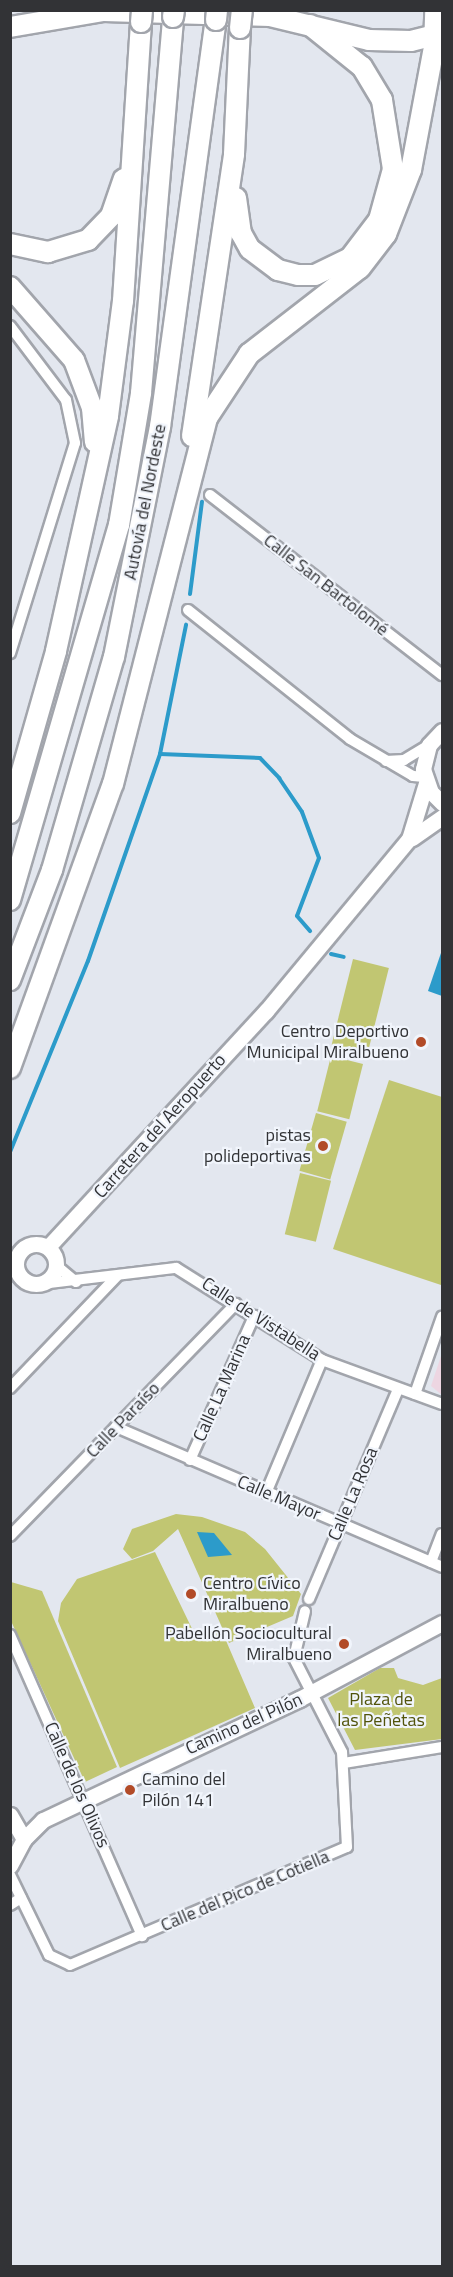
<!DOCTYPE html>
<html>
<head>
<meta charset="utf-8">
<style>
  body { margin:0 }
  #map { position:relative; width:453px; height:2277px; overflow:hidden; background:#e3e7ef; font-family:"Titillium Web",sans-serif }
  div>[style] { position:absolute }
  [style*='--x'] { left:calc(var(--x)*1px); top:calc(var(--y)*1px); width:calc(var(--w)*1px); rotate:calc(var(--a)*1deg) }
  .education>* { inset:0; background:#edd6e2 }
  .green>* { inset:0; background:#c1c672; transform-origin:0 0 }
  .water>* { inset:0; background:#2c9bca }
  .stream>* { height:4px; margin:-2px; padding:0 2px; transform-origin:2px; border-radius:2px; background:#2c9bca }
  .roads { filter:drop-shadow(2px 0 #a2a5ac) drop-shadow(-2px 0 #a2a5ac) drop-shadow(0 2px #a2a5ac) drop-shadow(0 -2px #a2a5ac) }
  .street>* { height:10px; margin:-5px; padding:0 5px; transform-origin:5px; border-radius:5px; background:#fff }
  .secondary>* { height:15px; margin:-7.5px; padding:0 7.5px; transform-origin:7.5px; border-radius:7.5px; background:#fff }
  .secondary>.ring { margin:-7.5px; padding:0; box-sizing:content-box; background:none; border:15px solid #fff; border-radius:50% }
  .highway>* { height:20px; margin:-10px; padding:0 10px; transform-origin:10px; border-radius:10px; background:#fff }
  .bridges { filter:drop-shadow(2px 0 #a2a5ac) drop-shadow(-2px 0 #a2a5ac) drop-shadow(0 2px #a2a5ac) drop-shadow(0 -2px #a2a5ac) }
  .highway-bridge>* { height:20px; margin:-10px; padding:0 10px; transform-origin:10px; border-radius:10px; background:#fff }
  .dots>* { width:16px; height:16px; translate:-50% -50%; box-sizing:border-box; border:3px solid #f1f5fc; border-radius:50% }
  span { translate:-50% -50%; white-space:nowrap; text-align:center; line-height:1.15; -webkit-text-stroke:4.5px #f1f5fc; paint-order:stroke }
  .street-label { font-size:18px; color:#323336 }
  .poi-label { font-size:18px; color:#323336 }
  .right { translate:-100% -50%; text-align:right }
  .left { translate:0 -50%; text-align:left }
  .park-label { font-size:18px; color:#51530a }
  .frame { position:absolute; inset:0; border:12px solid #323336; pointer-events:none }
</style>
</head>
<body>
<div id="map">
  <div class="education">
    <i style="clip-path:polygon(442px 1353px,442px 1395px,431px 1386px)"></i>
  </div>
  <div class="green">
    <i style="left:353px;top:959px;width:37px;height:88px;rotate:14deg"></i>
    <i style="left:331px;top:1056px;width:33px;height:57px;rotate:14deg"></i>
    <i style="clip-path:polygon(389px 1080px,442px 1097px,441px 1285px,333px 1249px)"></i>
    <i style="left:316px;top:1113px;width:32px;height:60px;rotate:16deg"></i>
    <i style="left:300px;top:1173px;width:32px;height:63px;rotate:14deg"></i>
    <i style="clip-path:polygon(176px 1514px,202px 1517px,245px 1532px,265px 1549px,301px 1594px,293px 1616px,229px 1643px,178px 1529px,153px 1551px,132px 1559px,123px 1549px,132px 1529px)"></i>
    <i style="clip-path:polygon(155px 1552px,197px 1639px,221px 1629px,255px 1708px,120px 1768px,58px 1621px,61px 1603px,77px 1579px)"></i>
    <i style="clip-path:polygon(11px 1582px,42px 1591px,117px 1767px,85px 1782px,11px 1621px)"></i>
    <i style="clip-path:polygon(380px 1668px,394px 1668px,398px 1678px,423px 1685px,442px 1678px,442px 1739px,355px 1750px,328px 1698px)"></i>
  </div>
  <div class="water">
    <i style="clip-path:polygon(442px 950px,442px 996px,428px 991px)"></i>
    <i style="clip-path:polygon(197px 1532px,214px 1533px,232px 1555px,208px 1557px)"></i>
  </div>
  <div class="stream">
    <i style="--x:190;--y:594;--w:93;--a:-82.6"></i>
    <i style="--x:160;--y:754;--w:100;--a:2.3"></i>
    <i style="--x:260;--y:758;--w:28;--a:46"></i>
    <i style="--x:279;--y:778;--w:41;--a:55.9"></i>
    <i style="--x:302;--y:812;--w:49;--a:69.7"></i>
    <i style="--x:319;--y:858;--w:62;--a:110.8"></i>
    <i style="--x:297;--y:916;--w:20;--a:49"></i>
    <i style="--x:331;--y:954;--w:13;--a:13"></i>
    <i style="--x:10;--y:1152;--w:206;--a:-67.8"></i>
    <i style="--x:88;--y:961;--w:219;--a:-70.8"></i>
    <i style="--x:160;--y:754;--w:132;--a:-78.6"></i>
  </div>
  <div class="roads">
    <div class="street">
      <i style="--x:10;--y:326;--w:93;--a:52.9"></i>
      <i style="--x:66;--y:400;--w:44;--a:78.2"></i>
      <i style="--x:75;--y:443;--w:220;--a:107.2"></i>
      <i style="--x:210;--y:495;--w:294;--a:37.8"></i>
      <i style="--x:188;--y:610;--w:207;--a:38.5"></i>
      <i style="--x:350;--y:739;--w:73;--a:30.4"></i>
      <i style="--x:413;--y:776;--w:11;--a:5"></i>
      <i style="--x:386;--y:761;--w:18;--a:-3"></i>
      <i style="--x:404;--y:760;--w:29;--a:-31"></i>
      <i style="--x:57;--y:1266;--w:25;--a:40"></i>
      <i style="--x:41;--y:1284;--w:136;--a:-6.8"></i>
      <i style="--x:176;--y:1268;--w:173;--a:32.2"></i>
      <i style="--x:322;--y:1360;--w:128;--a:20.1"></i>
      <i style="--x:10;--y:1388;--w:155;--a:-46.3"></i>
      <i style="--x:415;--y:1394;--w:82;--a:-70.7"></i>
      <i style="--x:116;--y:1427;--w:355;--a:23.2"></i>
      <i style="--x:190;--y:1460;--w:158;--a:-66"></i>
      <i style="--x:266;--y:1493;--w:144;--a:-67.2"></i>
      <i style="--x:10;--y:1536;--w:324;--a:-45.8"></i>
      <i style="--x:431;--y:1562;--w:30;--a:-69"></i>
      <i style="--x:309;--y:1599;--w:228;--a:-67"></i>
      <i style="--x:10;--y:1635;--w:329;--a:66.3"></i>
      <i style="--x:344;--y:1763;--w:99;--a:-9.3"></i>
      <i style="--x:10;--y:1875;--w:89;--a:64"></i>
      <i style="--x:49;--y:1955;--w:23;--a:25"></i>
      <i style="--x:70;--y:1965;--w:301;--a:-23.1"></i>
      <i style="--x:347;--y:1847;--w:95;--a:-93"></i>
      <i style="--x:342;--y:1752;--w:106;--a:-117.1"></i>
      <i style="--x:294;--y:1658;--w:48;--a:-76.8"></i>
      <i style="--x:10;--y:1905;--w:13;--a:-32"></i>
    </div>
    <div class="secondary">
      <i style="--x:442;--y:731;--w:19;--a:133"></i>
      <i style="--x:429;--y:745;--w:25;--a:104"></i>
      <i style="--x:423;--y:769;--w:24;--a:71"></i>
      <i style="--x:431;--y:792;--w:16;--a:45"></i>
      <i style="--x:412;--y:838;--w:37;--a:-35"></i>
      <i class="ring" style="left:16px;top:1244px;width:25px;height:25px"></i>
      <i style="--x:48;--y:1247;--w:321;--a:-47.3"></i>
      <i style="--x:266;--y:1011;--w:224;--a:-50.3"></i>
      <i style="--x:409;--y:839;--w:59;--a:-73.1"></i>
      <i style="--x:10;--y:1815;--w:28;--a:60"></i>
      <i style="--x:24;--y:1839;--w:30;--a:118"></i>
      <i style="--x:24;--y:1839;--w:27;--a:-45"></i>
      <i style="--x:43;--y:1820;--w:283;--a:-25.3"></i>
      <i style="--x:299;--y:1699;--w:162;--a:-28"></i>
    </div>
    <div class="highway">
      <i style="--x:10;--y:27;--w:95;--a:-9.7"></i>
      <i style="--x:104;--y:11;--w:166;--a:1.7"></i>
      <i style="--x:270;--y:16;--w:102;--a:13.6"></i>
      <i style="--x:369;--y:40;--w:42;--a:1.4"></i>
      <i style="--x:411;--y:41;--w:32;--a:-14"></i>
      <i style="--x:236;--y:198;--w:35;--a:82"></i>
      <i style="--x:241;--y:233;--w:18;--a:61"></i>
      <i style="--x:250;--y:249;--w:35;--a:37"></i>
      <i style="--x:278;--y:270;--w:21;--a:14"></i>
      <i style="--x:298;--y:275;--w:17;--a:0"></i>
      <i style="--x:315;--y:275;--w:39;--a:-26"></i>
      <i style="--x:350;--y:258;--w:48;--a:-52.7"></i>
      <i style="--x:379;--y:220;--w:53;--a:-74.6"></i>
      <i style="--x:393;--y:169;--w:70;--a:-99.1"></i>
      <i style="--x:382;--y:100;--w:39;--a:-121"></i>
      <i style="--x:362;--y:67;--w:67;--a:-141.1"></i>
      <i style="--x:10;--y:244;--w:39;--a:12"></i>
      <i style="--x:48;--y:252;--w:42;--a:-16.7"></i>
      <i style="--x:88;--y:240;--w:33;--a:-46"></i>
      <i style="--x:111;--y:216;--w:39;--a:-71"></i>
      <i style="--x:10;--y:287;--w:97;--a:48.8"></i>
      <i style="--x:74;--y:360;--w:51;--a:69.4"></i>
      <i style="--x:92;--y:408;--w:34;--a:85"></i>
      <i style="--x:192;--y:436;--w:285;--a:-81.5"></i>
      <i style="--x:234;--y:154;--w:126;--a:-87.3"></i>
      <i style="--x:10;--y:813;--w:168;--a:-74.1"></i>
      <i style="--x:56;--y:651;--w:241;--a:-77.5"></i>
      <i style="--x:108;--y:416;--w:116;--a:-82.6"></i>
      <i style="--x:123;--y:301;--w:280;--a:-86.3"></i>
      <i style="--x:10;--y:900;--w:391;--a:-73.8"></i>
      <i style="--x:119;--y:525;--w:134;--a:-80.5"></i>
      <i style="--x:141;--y:393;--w:377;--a:-85.1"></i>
      <i style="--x:10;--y:980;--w:118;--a:-69.1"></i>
      <i style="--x:52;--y:870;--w:222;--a:-73.8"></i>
      <i style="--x:114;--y:657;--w:235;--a:-78.7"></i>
      <i style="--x:160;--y:427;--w:411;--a:-82.2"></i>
      <i style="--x:10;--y:1068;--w:302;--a:-70.1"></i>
      <i style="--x:113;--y:784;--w:378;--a:-75.6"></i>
      <i style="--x:207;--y:418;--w:77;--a:-56.7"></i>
      <i style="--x:249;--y:354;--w:140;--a:-37.8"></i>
      <i style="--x:360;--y:268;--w:43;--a:-52.6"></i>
      <i style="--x:386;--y:234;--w:69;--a:-68.7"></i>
      <i style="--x:411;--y:170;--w:125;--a:-79.4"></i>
      <i style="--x:434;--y:47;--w:37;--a:-88"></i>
    </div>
  </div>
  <div class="bridges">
    <div class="highway-bridge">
      <i style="--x:173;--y:17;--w:7;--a:-82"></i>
      <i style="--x:216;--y:20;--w:10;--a:-84"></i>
      <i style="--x:141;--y:22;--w:12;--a:-85"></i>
      <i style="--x:240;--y:28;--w:18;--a:-84"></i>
    </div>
  </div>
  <div class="dots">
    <i style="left:421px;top:1042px;background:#b24b28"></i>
    <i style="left:323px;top:1146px;background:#b24b28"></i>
    <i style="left:191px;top:1594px;background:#b24b28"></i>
    <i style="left:344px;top:1644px;background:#b24b28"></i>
    <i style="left:130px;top:1790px;background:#b24b28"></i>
  </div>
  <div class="street-label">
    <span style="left:145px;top:502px;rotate:-79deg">Autovía del Nordeste</span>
    <span style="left:326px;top:585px;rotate:38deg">Calle San Bartolomé</span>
    <span style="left:160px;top:1126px;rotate:-48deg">Carretera del Aeropuerto</span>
    <span style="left:261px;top:1319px;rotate:33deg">Calle de Vistabella</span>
    <span style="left:222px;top:1388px;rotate:-66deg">Calle La Marina</span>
    <span style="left:123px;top:1420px;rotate:-46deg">Calle Paraíso</span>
    <span style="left:353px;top:1494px;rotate:-67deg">Calle La Rosa</span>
    <span style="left:279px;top:1498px;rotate:23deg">Calle Mayor</span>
    <span style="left:244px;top:1724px;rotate:-24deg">Camino del Pilón</span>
    <span style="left:77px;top:1785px;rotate:66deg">Calle de los Olivos</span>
    <span style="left:245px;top:1891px;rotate:-23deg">Calle del Pico de Cotiella</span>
  </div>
  <div class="poi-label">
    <span class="right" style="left:409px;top:1042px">Centro Deportivo<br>Municipal Miralbueno</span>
    <span class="right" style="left:311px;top:1146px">pistas<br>polideportivas</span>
    <span class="left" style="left:203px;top:1594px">Centro Cívico<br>Miralbueno</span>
    <span class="right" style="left:332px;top:1644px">Pabellón Sociocultural<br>Miralbueno</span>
    <span class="left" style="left:142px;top:1790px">Camino del<br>Pilón 141</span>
  </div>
  <div class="park-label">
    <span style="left:381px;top:1710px">Plaza de<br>las Peñetas</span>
  </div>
  <div class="frame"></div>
</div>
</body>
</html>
